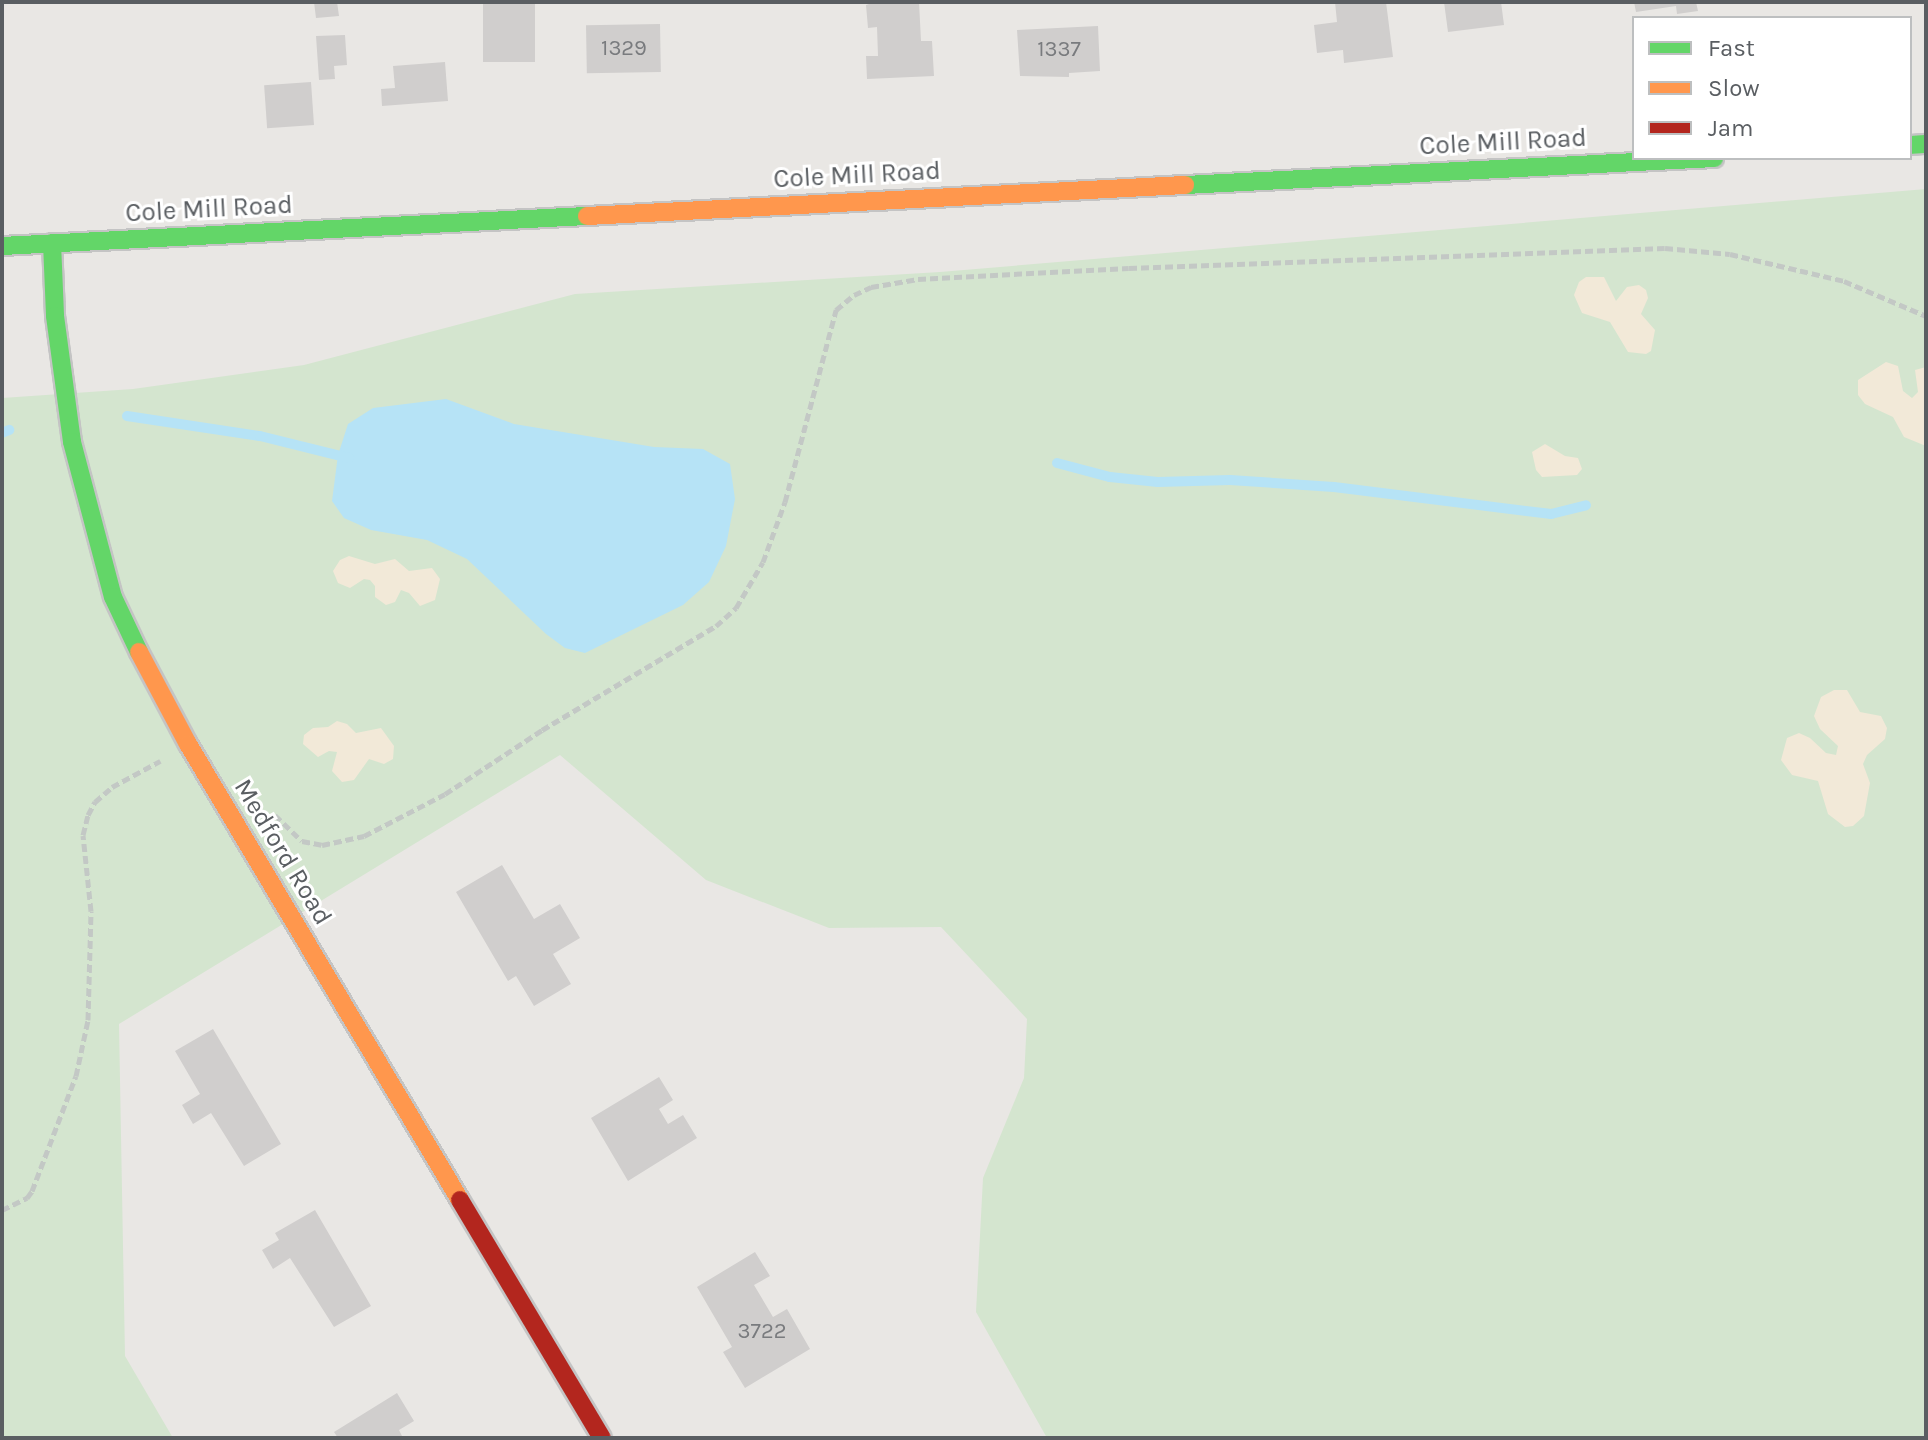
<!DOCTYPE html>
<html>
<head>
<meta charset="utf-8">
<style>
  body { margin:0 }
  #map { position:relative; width:1928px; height:1440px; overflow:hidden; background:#e9e7e4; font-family:Karla,sans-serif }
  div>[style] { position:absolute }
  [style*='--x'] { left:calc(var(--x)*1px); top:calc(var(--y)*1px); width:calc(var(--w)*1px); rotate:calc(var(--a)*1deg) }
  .green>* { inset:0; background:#d4e5cf }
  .sand>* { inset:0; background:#f2e9d8 }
  .water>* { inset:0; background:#b6e3f6 }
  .stream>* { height:10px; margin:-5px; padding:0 5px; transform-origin:5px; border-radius:5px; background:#b6e3f6 }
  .building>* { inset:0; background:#d0cecd; transform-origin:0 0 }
  .path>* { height:5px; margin-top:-2.5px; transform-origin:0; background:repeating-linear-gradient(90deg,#c3c8c5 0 8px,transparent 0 12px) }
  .roads { filter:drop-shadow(2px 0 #c4c4c4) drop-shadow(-2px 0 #c4c4c4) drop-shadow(0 2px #c4c4c4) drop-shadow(0 -2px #c4c4c4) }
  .fast>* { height:18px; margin:-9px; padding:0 9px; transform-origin:9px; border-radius:9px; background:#63d668 }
  .slow>* { height:18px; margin:-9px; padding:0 9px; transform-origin:9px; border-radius:9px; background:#ff974d }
  .jam>* { height:18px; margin:-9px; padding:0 9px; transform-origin:9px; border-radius:9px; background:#b3261e }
  span { translate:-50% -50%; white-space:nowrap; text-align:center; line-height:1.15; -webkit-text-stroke:6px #fff; paint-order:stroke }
  .number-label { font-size:22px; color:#797b7e }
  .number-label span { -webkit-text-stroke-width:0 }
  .street-label { font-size:26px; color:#5a5e62 }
  .frame { position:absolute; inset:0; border:4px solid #5a5e62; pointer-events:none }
  .legend { position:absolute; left:1632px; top:16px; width:280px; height:144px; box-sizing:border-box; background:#fff; border:2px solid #bdbfc0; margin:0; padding:10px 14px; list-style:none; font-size:24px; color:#5a5e62 }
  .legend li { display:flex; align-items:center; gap:16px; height:40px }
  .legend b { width:40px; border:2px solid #bdbfc0 }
</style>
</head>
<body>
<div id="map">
  <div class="green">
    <i style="clip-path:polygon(1926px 189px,1926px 1438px,1047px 1438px,976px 1312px,983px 1178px,1024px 1078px,1027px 1019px,941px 927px,829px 928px,706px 880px,560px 755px,119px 1024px,125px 1356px,173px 1438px,2px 1438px,2px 398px,133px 389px,304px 365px,575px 294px,940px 272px)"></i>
  </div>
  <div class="sand">
    <i style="clip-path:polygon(1586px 277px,1604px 277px,1616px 301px,1627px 287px,1639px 285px,1646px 290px,1648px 298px,1641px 314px,1655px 330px,1651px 351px,1646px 354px,1628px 352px,1610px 322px,1582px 313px,1574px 295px,1579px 282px)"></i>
    <i style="clip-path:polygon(1886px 362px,1898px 366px,1903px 391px,1912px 398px,1918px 392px,1915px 370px,1926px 367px,1926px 446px,1904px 437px,1893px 417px,1865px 404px,1858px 395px,1858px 380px)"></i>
    <i style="clip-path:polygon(1545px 444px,1565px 456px,1578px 458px,1582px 469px,1577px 475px,1542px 477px,1536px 470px,1532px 452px)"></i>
    <i style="clip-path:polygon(349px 556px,375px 564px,395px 559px,409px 571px,432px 568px,440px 579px,435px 600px,420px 606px,409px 593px,401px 590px,395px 602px,386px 605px,375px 597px,375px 586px,370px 580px,364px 579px,350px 588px,338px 583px,333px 571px,340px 560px)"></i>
    <i style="clip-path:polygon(1834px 690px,1847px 690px,1860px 712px,1881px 716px,1887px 728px,1885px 739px,1867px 755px,1863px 764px,1870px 783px,1864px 816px,1853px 826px,1845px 827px,1828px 814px,1818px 781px,1792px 775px,1781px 760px,1787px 738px,1799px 733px,1810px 738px,1826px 753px,1836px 755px,1838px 746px,1820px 729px,1814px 716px,1821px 697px)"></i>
    <i style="clip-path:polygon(337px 721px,347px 724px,356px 733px,381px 728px,394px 746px,393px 759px,384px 764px,369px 759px,354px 780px,342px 782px,332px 771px,337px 752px,329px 751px,318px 757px,303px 744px,304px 735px,313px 728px,328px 727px)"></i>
  </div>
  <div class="water">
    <i style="clip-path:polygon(446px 399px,514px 424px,654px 447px,703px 449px,730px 464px,735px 499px,726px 546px,709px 582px,683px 605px,585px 653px,565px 648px,546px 634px,467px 559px,427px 540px,371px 530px,344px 518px,332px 501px,338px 455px,348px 424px,373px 408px)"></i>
  </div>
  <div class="stream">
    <i style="--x:127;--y:416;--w:134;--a:8.6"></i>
    <i style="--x:260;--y:436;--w:92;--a:13.9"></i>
    <i style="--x:2;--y:433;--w:8;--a:-23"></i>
    <i style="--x:1057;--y:463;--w:55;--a:14.8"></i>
    <i style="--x:1110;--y:477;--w:48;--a:5.9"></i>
    <i style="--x:1158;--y:482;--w:72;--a:-1.6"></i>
    <i style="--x:1230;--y:480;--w:104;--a:3.9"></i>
    <i style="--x:1334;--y:487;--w:219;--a:7.1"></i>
    <i style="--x:1551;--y:514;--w:36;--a:-14"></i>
  </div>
  <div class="building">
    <i style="clip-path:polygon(314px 2px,337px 2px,339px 16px,316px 18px)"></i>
    <i style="left:483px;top:2px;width:52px;height:60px"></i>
    <i style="clip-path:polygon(875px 2px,919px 2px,921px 41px,932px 41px,934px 76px,867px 79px,866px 56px,878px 56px,877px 27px,868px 28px,866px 5px)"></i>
    <i style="clip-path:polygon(1335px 2px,1386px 2px,1393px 57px,1344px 63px,1343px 50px,1317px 53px,1314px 25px,1337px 22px)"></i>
    <i style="clip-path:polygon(1444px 2px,1501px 2px,1504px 25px,1448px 32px)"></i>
    <i style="clip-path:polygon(1634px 2px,1696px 2px,1698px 11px,1677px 14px,1676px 6px,1636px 12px)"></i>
    <i style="left:660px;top:24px;width:48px;height:74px;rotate:89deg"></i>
    <i style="clip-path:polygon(1098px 26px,1100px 71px,1069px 73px,1069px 77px,1020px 76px,1017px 30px)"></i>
    <i style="clip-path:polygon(345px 35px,347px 65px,334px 66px,335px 79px,319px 80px,316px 36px)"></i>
    <i style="clip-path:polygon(445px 62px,448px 101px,382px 106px,381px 89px,395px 88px,393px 66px)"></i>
    <i style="left:311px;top:82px;width:43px;height:47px;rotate:86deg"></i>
    <i style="clip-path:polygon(502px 865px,534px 919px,560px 904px,580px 938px,553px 954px,571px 984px,534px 1006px,516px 976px,508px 981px,456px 892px)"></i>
    <i style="clip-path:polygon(213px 1029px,281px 1144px,244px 1166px,211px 1113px,193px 1124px,182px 1105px,200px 1094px,175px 1051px)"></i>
    <i style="clip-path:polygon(659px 1077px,673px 1100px,659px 1109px,668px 1124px,683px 1115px,697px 1138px,628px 1181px,591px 1118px)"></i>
    <i style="clip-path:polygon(315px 1210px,371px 1306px,334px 1327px,290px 1258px,273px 1269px,262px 1250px,279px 1240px,275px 1233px)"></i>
    <i style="clip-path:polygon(755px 1252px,770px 1276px,754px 1285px,773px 1317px,787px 1309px,810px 1349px,745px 1388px,723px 1352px,732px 1347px,697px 1287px)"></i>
    <i style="clip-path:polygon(397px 1393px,414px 1421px,399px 1430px,403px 1438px,338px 1438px,334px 1432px)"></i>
  </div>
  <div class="path">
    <i style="--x:275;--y:815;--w:37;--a:44"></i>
    <i style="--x:302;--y:841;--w:20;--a:11"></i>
    <i style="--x:322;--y:845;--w:43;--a:-12.1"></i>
    <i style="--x:364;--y:836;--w:91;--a:-27.4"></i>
    <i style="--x:445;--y:794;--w:116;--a:-33.4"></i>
    <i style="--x:542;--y:730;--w:203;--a:-30.9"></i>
    <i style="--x:716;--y:626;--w:27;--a:-42"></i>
    <i style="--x:736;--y:608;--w:53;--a:-59.6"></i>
    <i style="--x:763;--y:562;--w:64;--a:-69.9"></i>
    <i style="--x:785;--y:502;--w:199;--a:-75.1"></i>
    <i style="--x:836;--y:310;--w:23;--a:-40"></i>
    <i style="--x:854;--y:295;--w:19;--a:-25"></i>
    <i style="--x:871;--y:287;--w:48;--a:-9.7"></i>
    <i style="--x:918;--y:279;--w:211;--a:-3"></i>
    <i style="--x:1129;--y:268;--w:536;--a:-2.14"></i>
    <i style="--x:1665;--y:248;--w:65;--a:5.3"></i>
    <i style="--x:1730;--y:254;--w:117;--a:13.3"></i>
    <i style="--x:1844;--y:281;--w:89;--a:23.1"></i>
    <i style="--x:2;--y:1210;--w:28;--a:-26"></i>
    <i style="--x:27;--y:1198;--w:9;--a:-54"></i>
    <i style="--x:32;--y:1191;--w:123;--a:-69.1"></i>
    <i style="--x:76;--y:1076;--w:57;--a:-77.9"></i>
    <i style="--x:88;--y:1020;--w:109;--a:-88.4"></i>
    <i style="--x:91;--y:911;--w:76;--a:-96"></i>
    <i style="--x:83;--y:835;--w:21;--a:-76"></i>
    <i style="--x:88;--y:815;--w:15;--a:-62"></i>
    <i style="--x:95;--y:802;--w:23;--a:-41"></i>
    <i style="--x:112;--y:787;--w:55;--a:-28.4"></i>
  </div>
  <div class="roads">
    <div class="fast">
      <i style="--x:1910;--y:145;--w:16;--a:-4"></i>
      <i style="--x:1185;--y:185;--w:530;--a:-2.92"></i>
      <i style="--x:52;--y:243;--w:73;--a:87.6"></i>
      <i style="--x:55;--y:316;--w:127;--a:82.3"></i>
      <i style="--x:72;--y:442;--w:160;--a:75.2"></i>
      <i style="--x:113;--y:597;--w:61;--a:64.7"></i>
      <i style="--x:2;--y:246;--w:586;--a:-2.94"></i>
    </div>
    <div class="slow">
      <i style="--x:587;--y:216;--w:599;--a:-2.97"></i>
      <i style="--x:139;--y:652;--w:104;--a:62"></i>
      <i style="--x:188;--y:744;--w:531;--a:59.18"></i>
    </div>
    <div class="jam">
      <i style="--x:460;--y:1200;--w:277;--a:59.2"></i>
    </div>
  </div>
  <div class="number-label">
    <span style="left:624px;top:49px">1329</span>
    <span style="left:1059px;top:50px">1337</span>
    <span style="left:762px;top:1332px">3722</span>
  </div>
  <div class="street-label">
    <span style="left:1503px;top:142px;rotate:-3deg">Cole Mill Road</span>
    <span style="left:857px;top:175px;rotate:-3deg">Cole Mill Road</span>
    <span style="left:209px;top:209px;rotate:-3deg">Cole Mill Road</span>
    <span style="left:283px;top:852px;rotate:59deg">Medford Road</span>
  </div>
  <div class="frame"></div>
  <ul class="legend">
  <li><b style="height:10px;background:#63d668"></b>Fast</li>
  <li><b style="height:10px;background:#ff974d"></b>Slow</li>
  <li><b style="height:10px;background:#b3261e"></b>Jam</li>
  </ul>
</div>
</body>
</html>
